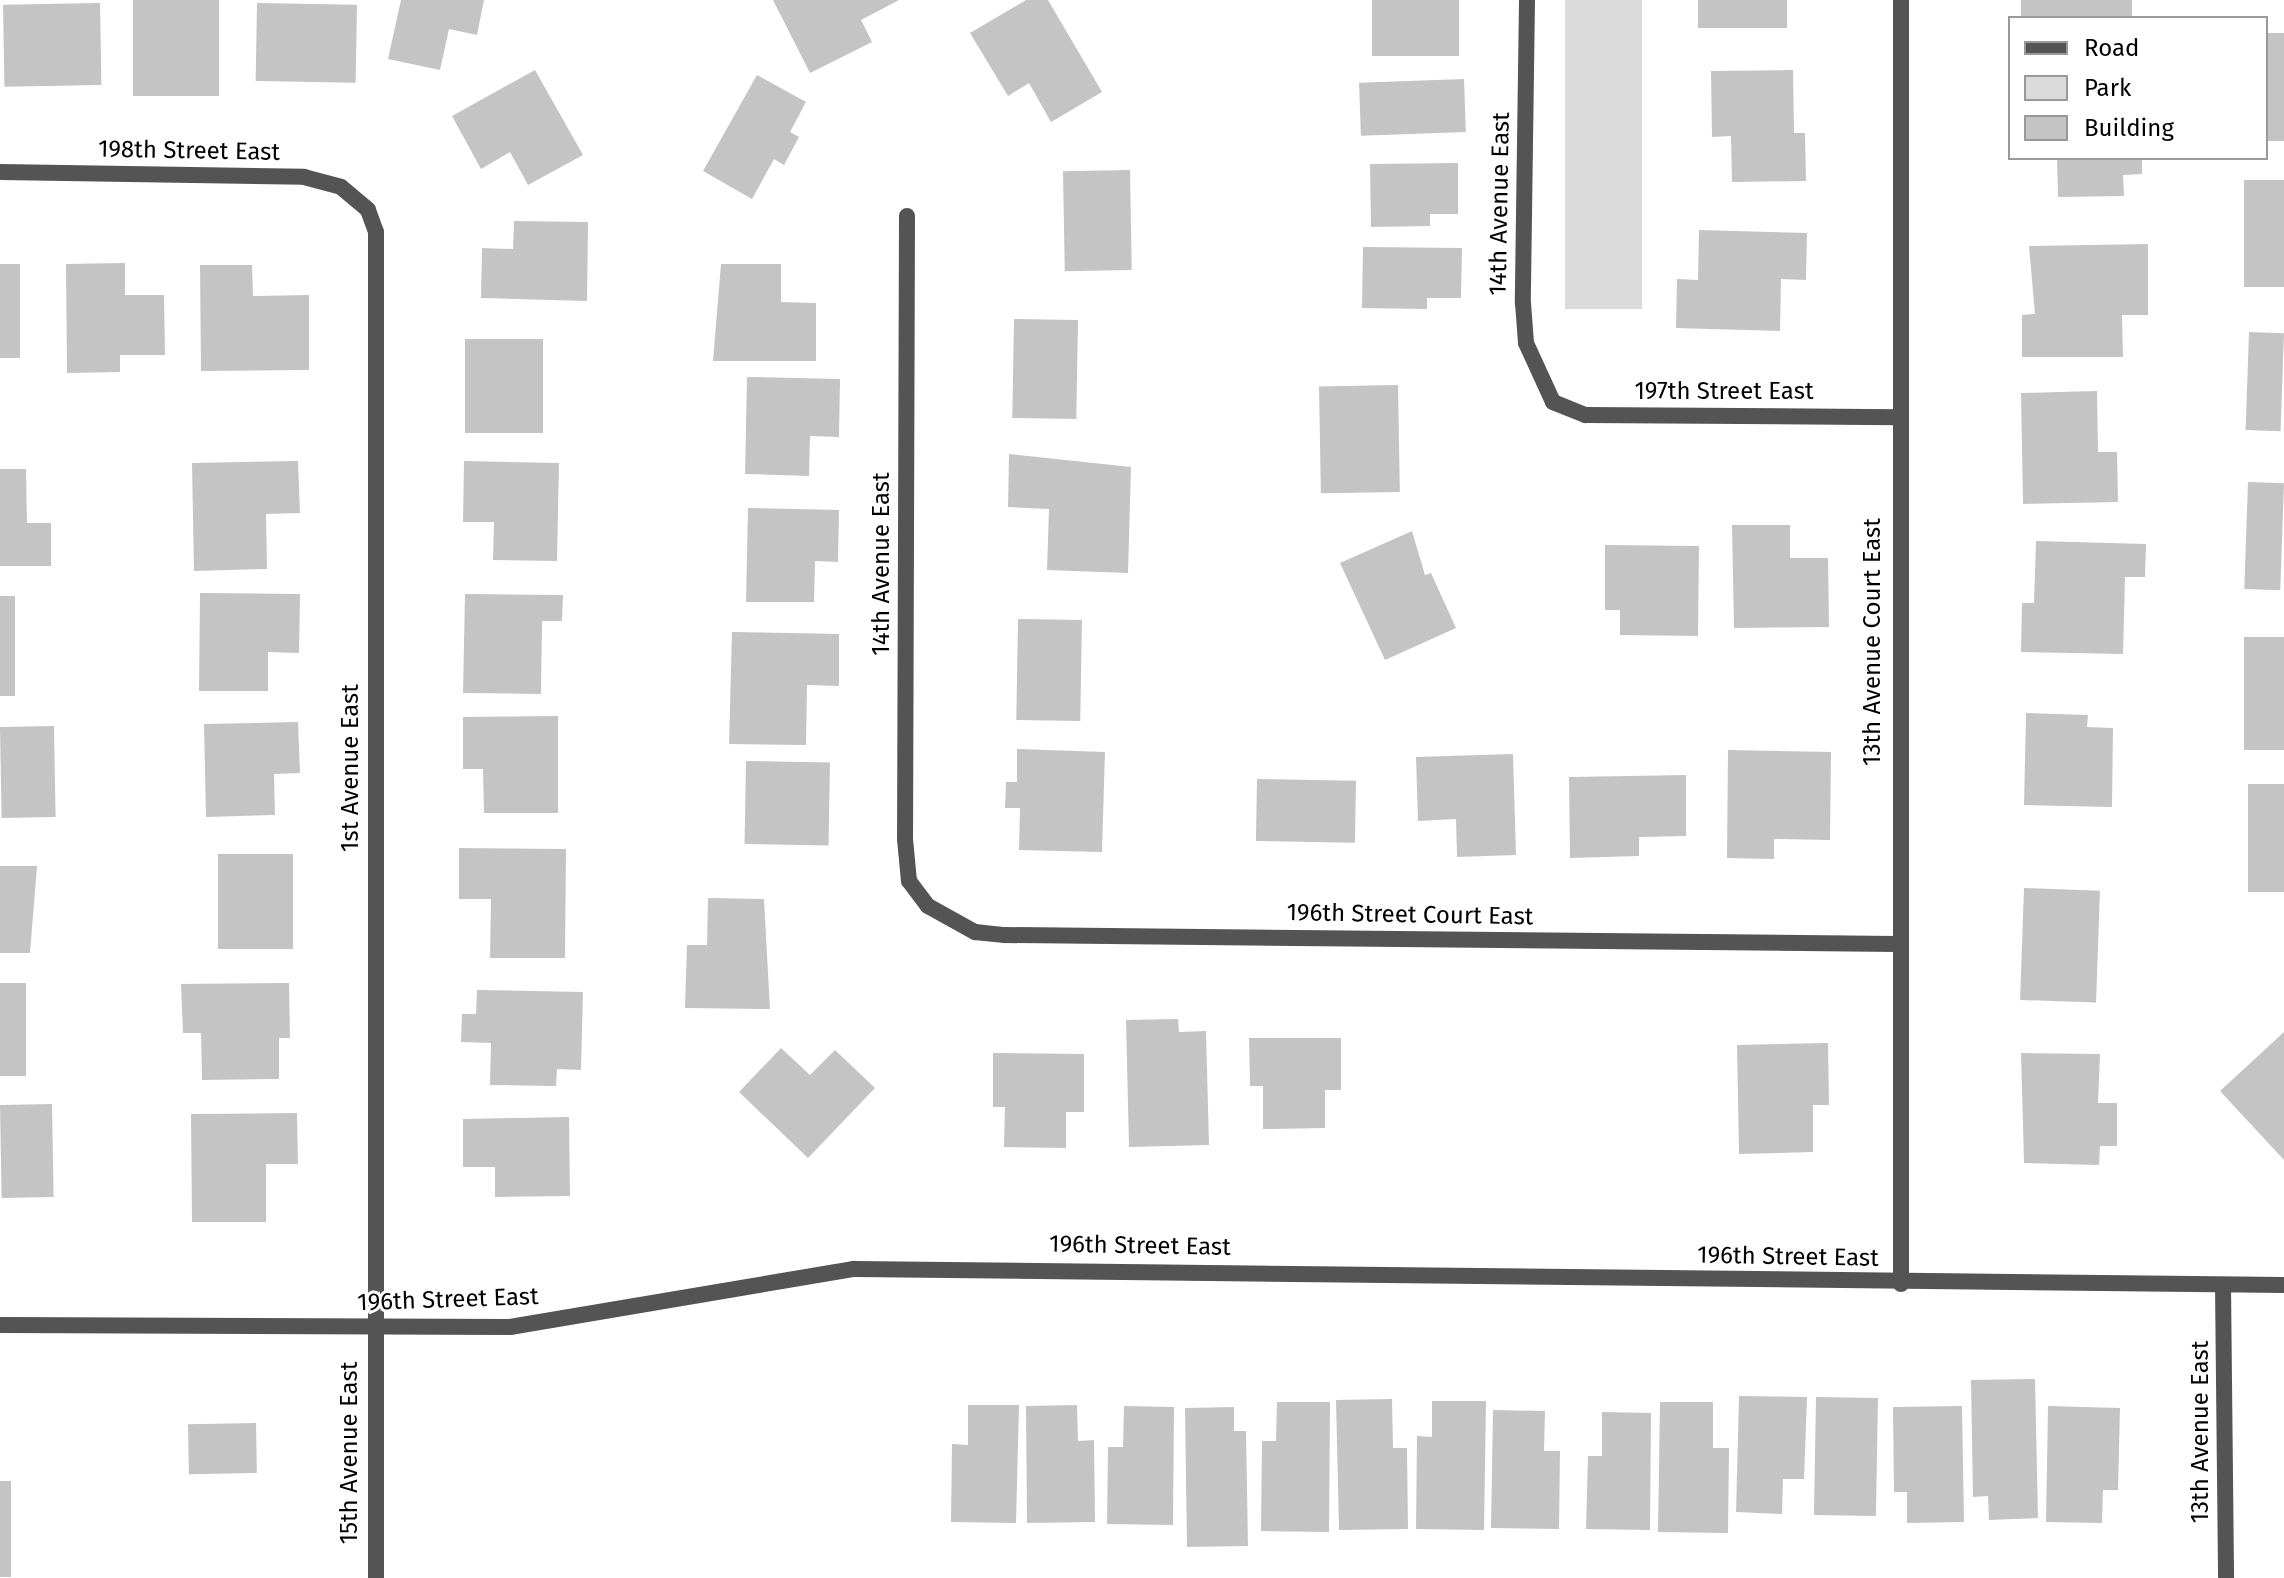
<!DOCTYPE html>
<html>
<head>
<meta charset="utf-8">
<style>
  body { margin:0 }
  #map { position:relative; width:2284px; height:1578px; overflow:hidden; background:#fff; font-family:"Fira Sans",sans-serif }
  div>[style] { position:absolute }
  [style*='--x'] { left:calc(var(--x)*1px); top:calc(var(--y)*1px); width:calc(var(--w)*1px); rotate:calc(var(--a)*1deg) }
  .green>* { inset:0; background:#dbdbdb; transform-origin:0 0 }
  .building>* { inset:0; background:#c4c4c4; transform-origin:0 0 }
  .minor>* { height:16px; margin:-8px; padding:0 8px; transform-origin:8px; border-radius:8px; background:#545454 }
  span { translate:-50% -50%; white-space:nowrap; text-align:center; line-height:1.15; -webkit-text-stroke:6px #fff; paint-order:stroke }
  .street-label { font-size:24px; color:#000 }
  .legend { position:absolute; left:2008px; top:16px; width:260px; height:144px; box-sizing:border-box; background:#fff; border:2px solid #999; margin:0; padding:10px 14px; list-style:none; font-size:24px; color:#000 }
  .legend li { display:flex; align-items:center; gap:16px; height:40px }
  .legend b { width:40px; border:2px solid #999 }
</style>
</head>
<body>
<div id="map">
  <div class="green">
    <i style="left:1565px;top:0;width:77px;height:309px"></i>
  </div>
  <div class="building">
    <i style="left:133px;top:0;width:86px;height:96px"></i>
    <i style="clip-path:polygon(401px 0,484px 0,477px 35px,449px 29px,440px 70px,388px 59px)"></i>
    <i style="clip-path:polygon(773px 0,899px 0,861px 20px,872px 42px,810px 73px)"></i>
    <i style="clip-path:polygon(1026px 0,1048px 0,1102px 92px,1051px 122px,1029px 83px,1008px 96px,970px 33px)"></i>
    <i style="left:1372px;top:0;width:87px;height:56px"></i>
    <i style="left:1698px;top:0;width:89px;height:28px"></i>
    <i style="left:2021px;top:0;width:111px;height:18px"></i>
    <i style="left:100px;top:3px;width:82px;height:97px;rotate:89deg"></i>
    <i style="left:257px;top:3px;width:100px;height:78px;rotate:1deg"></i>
    <i style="left:2266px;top:33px;width:18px;height:108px"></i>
    <i style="clip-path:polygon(535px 70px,583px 155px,528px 185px,510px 152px,481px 169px,452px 116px)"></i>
    <i style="clip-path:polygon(1793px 70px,1794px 133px,1805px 133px,1806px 181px,1732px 182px,1731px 136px,1712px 137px,1711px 71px)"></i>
    <i style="clip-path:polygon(757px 75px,806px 102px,790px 132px,799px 137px,784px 165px,774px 159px,752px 199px,703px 171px)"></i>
    <i style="left:1464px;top:79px;width:53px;height:105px;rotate:88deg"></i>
    <i style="clip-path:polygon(2057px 158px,2142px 158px,2142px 174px,2123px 175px,2124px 196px,2058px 197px)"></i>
    <i style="clip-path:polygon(1458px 163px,1458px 214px,1430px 214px,1430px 226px,1371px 227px,1370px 164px)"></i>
    <i style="left:1130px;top:170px;width:100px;height:67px;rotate:89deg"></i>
    <i style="left:2284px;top:180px;width:107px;height:40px;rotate:90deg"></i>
    <i style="clip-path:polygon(514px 221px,588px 222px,587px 301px,481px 298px,482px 248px,513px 249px)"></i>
    <i style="clip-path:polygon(1699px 230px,1807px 233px,1806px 280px,1781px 279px,1780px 331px,1676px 328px,1677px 279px,1698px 280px)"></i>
    <i style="clip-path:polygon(2148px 244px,2148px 315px,2122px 315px,2123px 357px,2022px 357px,2022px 315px,2035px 314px,2029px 246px)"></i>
    <i style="clip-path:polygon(1363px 247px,1462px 248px,1461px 298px,1427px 298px,1427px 309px,1362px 308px)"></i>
    <i style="clip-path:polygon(125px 263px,125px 295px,164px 295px,165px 355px,120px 355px,120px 372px,67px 373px,66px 264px)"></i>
    <i style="left:0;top:264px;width:20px;height:94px"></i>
    <i style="clip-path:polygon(721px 264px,781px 264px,781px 302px,816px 303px,816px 361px,713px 361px)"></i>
    <i style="clip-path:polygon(200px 265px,252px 265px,253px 296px,309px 295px,309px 370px,201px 371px)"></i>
    <i style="left:1014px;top:319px;width:64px;height:99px;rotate:1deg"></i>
    <i style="left:2249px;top:332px;width:35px;height:98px;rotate:2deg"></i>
    <i style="left:465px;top:339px;width:78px;height:94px"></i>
    <i style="clip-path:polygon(747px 377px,840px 379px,839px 437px,810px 436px,809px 476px,745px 474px)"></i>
    <i style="left:1398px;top:385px;width:107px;height:79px;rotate:89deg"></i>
    <i style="clip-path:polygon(2097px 391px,2098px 452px,2117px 452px,2118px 502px,2023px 504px,2021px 393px)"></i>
    <i style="clip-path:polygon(1009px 454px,1131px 467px,1128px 573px,1047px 570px,1049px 509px,1008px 507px)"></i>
    <i style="clip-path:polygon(298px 461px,300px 513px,266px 514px,267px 569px,194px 571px,192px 463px)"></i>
    <i style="clip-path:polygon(464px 461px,559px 463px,557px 561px,493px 560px,494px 522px,463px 522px)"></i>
    <i style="clip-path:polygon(0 469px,26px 469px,27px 523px,51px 523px,51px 566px,0 566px)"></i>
    <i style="left:2248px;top:482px;width:36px;height:107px;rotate:2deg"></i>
    <i style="clip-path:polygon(748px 508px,839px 510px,838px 562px,815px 561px,814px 602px,746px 602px)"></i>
    <i style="clip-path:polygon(1732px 525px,1790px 525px,1790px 558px,1828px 558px,1829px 627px,1734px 628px)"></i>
    <i style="clip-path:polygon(1412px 531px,1425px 575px,1431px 573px,1456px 628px,1385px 660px,1340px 563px)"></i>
    <i style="clip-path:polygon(2036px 541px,2146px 544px,2145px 577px,2125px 577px,2123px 654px,2021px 652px,2022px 603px,2034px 603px)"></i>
    <i style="clip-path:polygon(1605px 545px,1699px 546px,1698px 636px,1620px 635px,1620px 610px,1605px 610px)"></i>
    <i style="clip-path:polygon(200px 593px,300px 594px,299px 653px,268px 652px,268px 691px,199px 691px)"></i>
    <i style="clip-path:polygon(465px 594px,563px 595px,562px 621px,542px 621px,541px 694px,463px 693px)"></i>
    <i style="left:0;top:596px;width:15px;height:100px"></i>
    <i style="left:1018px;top:619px;width:64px;height:101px;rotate:1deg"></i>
    <i style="clip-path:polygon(732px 632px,839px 634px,839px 686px,807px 685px,806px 745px,729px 744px)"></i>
    <i style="left:2284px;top:637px;width:113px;height:40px;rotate:90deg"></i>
    <i style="clip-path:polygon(2026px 713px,2088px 715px,2087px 727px,2113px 728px,2112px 807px,2024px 805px)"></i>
    <i style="clip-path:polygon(558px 716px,558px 813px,484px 813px,483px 769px,463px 769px,463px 717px)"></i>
    <i style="clip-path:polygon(298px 722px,300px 773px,274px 774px,275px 815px,206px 817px,204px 724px)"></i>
    <i style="left:54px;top:726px;width:91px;height:54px;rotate:89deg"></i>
    <i style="clip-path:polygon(1017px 749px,1105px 752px,1102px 852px,1019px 850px,1020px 808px,1005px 808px,1006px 782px,1017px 782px)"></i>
    <i style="clip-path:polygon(1728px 750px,1831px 752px,1830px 840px,1774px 839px,1774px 859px,1727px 858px)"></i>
    <i style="clip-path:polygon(1513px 754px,1516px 855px,1457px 857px,1456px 819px,1418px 821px,1416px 757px)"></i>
    <i style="left:746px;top:761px;width:84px;height:83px;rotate:1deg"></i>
    <i style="clip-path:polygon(1686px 775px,1686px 836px,1639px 837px,1639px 856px,1570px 858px,1569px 777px)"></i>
    <i style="left:1257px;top:779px;width:99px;height:62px;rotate:1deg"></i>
    <i style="left:2284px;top:784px;width:108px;height:36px;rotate:90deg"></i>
    <i style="clip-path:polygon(459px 848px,566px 849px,565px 958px,490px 958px,491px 899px,459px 899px)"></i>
    <i style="left:218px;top:854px;width:75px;height:95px"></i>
    <i style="clip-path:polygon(0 866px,37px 866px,30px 953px,0 953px)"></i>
    <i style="left:2024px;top:888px;width:76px;height:112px;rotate:2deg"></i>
    <i style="clip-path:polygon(708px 898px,764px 899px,770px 1009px,685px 1008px,687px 945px,707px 945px)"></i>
    <i style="left:0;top:983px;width:26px;height:93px"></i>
    <i style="clip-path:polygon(289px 983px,290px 1038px,279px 1038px,279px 1079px,202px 1080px,201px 1033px,183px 1033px,181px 984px)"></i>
    <i style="clip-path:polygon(477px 990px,583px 992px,581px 1070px,557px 1069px,556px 1086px,490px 1085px,491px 1043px,461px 1042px,462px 1014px,476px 1014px)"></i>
    <i style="clip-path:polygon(1178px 1019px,1179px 1032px,1206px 1031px,1209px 1145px,1129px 1147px,1126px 1020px)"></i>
    <i style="clip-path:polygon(2284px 1032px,2284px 1160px,2220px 1091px)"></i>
    <i style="clip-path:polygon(1249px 1038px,1341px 1038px,1341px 1090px,1325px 1090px,1325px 1128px,1263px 1129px,1263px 1086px,1250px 1086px)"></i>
    <i style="clip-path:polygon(1828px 1043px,1829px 1105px,1813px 1105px,1813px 1152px,1739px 1154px,1737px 1045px)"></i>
    <i style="clip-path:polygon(781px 1048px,810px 1075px,835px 1050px,875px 1088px,808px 1158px,739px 1092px)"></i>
    <i style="clip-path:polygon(993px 1053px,1084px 1054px,1084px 1112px,1066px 1112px,1066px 1148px,1004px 1147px,1005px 1107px,993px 1107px)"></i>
    <i style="clip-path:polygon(2021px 1053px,2100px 1054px,2098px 1103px,2117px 1103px,2117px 1146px,2100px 1146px,2099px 1165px,2024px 1163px)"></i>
    <i style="left:52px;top:1104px;width:93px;height:52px;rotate:89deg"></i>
    <i style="clip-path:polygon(297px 1113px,298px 1164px,266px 1164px,266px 1222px,192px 1222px,191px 1114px)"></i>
    <i style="clip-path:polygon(569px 1117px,570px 1196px,495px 1197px,495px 1167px,463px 1167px,463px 1119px)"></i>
    <i style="clip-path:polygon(2035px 1379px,2038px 1518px,1989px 1520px,1988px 1496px,1973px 1497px,1971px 1380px)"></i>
    <i style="clip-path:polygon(1739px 1396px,1807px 1397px,1804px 1479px,1783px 1479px,1782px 1514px,1736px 1512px)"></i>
    <i style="left:1816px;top:1397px;width:62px;height:118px;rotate:1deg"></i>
    <i style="clip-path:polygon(1392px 1399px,1393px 1448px,1407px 1448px,1408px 1529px,1339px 1530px,1336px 1400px)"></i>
    <i style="clip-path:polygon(1432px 1401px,1486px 1401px,1484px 1530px,1416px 1529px,1417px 1436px,1432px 1437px)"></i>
    <i style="clip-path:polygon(1277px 1402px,1330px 1402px,1329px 1532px,1261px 1531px,1262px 1441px,1276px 1441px)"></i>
    <i style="clip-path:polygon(1660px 1402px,1713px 1402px,1713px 1448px,1729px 1448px,1728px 1533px,1658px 1532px)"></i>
    <i style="clip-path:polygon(968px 1405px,1019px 1405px,1016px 1523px,951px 1522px,952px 1444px,968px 1445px)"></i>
    <i style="clip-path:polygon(1077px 1405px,1078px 1441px,1094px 1440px,1095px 1522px,1027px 1523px,1026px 1406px)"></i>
    <i style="clip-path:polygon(1124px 1406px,1174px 1407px,1173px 1525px,1107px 1524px,1108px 1447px,1123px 1447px)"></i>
    <i style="clip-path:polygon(1962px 1406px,1964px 1522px,1907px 1523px,1907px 1492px,1894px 1492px,1893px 1407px)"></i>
    <i style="clip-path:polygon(2048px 1406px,2120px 1408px,2118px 1490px,2103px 1490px,2102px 1523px,2046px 1522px)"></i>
    <i style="clip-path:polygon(1234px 1407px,1234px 1431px,1246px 1431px,1248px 1546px,1187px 1547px,1185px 1408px)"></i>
    <i style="clip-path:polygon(1493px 1410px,1545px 1411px,1544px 1451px,1560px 1451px,1559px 1529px,1491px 1528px)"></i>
    <i style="clip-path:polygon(1602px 1412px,1651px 1413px,1650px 1530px,1586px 1529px,1588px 1456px,1602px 1456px)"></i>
    <i style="left:256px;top:1423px;width:50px;height:68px;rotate:89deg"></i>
    <i style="left:0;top:1481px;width:11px;height:96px"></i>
  </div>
  <div class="minor">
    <i style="--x:1527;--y:0;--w:303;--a:90.8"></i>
    <i style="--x:1523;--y:303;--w:40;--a:85.7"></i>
    <i style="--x:1526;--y:343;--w:65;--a:65.4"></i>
    <i style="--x:1553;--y:402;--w:35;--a:22"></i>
    <i style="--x:1585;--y:415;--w:312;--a:0.4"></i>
    <i style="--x:1901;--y:0;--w:1284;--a:90"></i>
    <i style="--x:0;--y:172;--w:304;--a:0.9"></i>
    <i style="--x:304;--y:177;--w:38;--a:15"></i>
    <i style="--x:341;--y:187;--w:35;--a:40"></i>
    <i style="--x:368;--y:210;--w:23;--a:70"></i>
    <i style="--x:376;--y:232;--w:1346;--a:90"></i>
    <i style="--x:907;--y:216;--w:623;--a:90.18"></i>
    <i style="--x:905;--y:839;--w:42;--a:84.6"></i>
    <i style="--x:909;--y:881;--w:31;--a:53"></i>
    <i style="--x:928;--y:906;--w:54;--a:29"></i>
    <i style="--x:975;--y:932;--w:30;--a:6"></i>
    <i style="--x:1005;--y:935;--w:892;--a:0.58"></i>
    <i style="--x:2223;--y:1285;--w:293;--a:89.4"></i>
    <i style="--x:0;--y:1325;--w:510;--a:0.22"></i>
    <i style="--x:510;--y:1327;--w:349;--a:-9.6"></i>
    <i style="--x:854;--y:1269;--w:1430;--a:0.64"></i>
  </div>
  <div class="street-label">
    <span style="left:189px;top:151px;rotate:1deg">198th Street East</span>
    <span style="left:1500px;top:204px;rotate:-89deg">14th Avenue East</span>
    <span style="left:1724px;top:392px">197th Street East</span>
    <span style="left:882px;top:564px;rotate:-90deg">14th Avenue East</span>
    <span style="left:1873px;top:642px;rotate:-90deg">13th Avenue Court East</span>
    <span style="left:351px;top:768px;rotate:-90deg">1st Avenue East</span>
    <span style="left:1410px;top:915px;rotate:1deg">196th Street Court East</span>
    <span style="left:1140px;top:1246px;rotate:1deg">196th Street East</span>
    <span style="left:1788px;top:1257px;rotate:1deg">196th Street East</span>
    <span style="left:448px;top:1300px;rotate:-2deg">196th Street East</span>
    <span style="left:2201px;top:1432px;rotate:-90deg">13th Avenue East</span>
    <span style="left:350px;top:1453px;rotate:-90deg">15th Avenue East</span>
  </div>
  <ul class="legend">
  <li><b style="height:10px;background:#545454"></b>Road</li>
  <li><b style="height:22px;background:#dbdbdb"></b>Park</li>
  <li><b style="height:22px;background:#c4c4c4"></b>Building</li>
  </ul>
</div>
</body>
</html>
